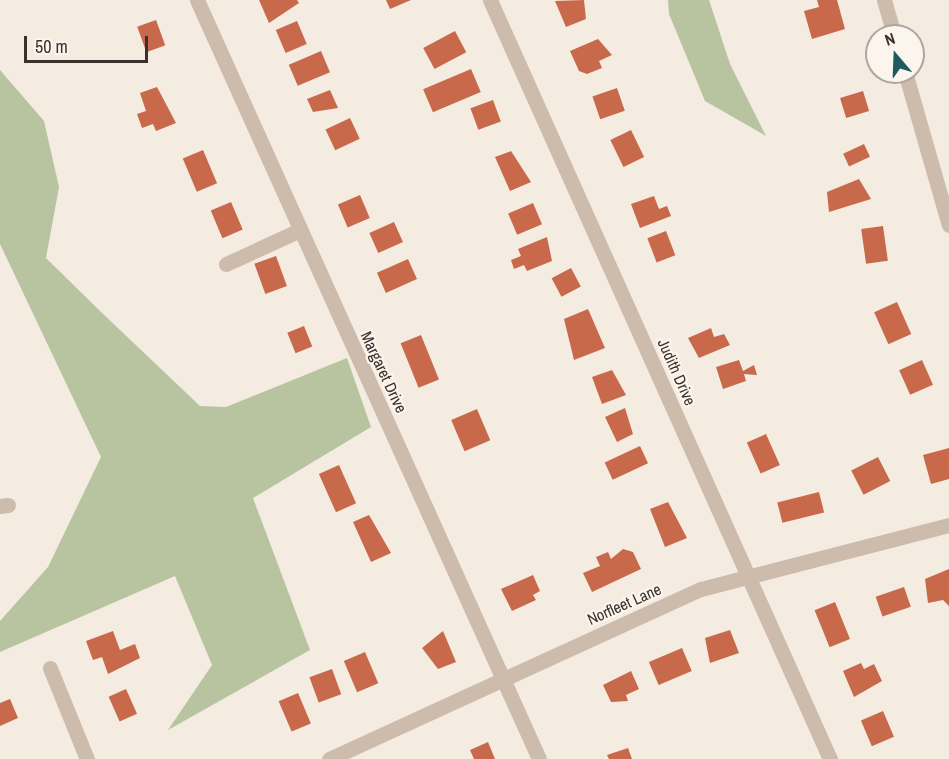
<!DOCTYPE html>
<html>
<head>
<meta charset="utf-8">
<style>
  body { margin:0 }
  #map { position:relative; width:949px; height:759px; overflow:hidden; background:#f4ebe1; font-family:"Archivo Narrow",sans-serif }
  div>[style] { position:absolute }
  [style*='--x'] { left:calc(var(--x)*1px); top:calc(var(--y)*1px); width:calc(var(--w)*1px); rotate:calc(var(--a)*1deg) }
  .green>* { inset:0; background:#b8c4a0 }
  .building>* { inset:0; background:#c8694b; transform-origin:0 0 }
  .minor>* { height:15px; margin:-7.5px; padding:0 7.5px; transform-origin:7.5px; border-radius:7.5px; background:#cdbbac }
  span { translate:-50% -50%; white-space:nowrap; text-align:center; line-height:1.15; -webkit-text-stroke:4.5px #fbf5ee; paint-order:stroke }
  .street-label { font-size:16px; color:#3b302b }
  .north { position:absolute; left:865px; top:24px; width:60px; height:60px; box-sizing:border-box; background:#fbf5ee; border:2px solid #aea6a0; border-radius:50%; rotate:341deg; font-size:16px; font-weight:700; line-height:24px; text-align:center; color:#3b302b }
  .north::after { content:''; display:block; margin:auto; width:21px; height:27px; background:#1f5a5e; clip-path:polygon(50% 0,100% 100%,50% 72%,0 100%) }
  .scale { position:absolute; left:24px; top:36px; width:124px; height:27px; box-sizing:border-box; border:3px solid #3b302b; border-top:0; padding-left:8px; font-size:18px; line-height:21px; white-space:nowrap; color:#3b302b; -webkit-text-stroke:4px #fbf5ee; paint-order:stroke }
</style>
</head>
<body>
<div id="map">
  <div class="green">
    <i style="clip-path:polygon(668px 0,709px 0,730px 64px,766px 136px,705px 101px,669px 14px)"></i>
    <i style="clip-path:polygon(0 70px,44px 121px,59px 187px,46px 258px,100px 311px,200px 406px,226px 407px,347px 358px,371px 427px,253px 498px,310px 650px,168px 730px,212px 665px,175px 576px,0 652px,0 621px,48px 567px,101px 457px,0 244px)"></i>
  </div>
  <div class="building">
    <i style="clip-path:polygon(259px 0,297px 0,299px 3px,269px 23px)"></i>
    <i style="clip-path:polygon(386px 0,411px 0,390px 9px)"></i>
    <i style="clip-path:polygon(584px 0,586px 19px,566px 27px,555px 1px)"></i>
    <i style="clip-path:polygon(817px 0,837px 0,845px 29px,812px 39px,804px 11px,819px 7px)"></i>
    <i style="left:156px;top:20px;width:27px;height:20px;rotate:70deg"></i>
    <i style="left:297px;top:21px;width:25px;height:23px;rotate:67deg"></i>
    <i style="left:455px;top:31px;width:24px;height:36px;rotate:62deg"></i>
    <i style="clip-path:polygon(598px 39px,612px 55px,599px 61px,602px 68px,587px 74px,579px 71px,570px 51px)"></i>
    <i style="left:321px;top:51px;width:23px;height:35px;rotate:67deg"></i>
    <i style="left:471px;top:69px;width:25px;height:52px;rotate:67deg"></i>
    <i style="clip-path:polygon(157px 87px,176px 123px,156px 131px,153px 124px,142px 128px,137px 114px,146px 111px,140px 93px)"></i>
    <i style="left:617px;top:88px;width:24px;height:26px;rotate:71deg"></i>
    <i style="clip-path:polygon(330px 90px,338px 108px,313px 112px,307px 99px)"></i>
    <i style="left:863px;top:91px;width:21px;height:24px;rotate:73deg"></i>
    <i style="left:493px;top:100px;width:23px;height:24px;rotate:70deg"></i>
    <i style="left:350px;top:118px;width:23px;height:27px;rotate:65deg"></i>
    <i style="left:631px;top:130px;width:30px;height:23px;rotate:64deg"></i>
    <i style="left:864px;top:144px;width:14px;height:23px;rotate:65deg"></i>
    <i style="left:203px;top:150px;width:36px;height:22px;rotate:67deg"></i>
    <i style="clip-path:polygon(511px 151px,531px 182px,510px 191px,495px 157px)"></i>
    <i style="clip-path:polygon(859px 179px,871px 199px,829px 212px,827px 192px)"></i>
    <i style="left:360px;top:195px;width:25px;height:24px;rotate:67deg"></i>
    <i style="clip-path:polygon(654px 196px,659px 209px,667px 206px,671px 216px,640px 228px,631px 204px)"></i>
    <i style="left:231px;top:202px;width:30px;height:22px;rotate:67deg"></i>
    <i style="left:533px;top:203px;width:23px;height:27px;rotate:67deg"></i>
    <i style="left:394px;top:222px;width:22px;height:27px;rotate:66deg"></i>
    <i style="left:883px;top:226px;width:35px;height:22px;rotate:82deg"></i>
    <i style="left:666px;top:231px;width:26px;height:20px;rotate:69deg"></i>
    <i style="clip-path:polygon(547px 237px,552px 261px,527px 271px,524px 265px,514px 269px,511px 260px,521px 256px,518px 249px)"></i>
    <i style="left:276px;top:256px;width:32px;height:23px;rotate:70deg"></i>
    <i style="left:408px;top:259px;width:22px;height:34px;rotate:66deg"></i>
    <i style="left:571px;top:268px;width:21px;height:22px;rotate:62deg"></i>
    <i style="left:897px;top:302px;width:35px;height:25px;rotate:66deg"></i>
    <i style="clip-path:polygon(588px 309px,605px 348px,574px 360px,564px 319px)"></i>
    <i style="left:304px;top:326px;width:22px;height:18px;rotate:68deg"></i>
    <i style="clip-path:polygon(711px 328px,714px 337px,724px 334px,730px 345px,699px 358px,688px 338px)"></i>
    <i style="left:421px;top:335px;width:48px;height:22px;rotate:68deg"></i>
    <i style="clip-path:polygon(739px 360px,743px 371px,754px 365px,757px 375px,744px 374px,746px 381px,723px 389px,716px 367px)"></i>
    <i style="left:922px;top:360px;width:27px;height:25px;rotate:66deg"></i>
    <i style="clip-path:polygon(612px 370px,626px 395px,602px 404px,592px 377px)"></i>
    <i style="clip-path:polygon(625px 408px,633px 434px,617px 442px,605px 417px)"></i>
    <i style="left:477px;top:409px;width:34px;height:28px;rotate:67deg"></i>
    <i style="left:766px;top:434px;width:34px;height:21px;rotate:66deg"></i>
    <i style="left:640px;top:446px;width:19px;height:39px;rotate:65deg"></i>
    <i style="clip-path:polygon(949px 448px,949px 479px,931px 484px,923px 455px)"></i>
    <i style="left:878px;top:457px;width:27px;height:30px;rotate:63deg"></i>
    <i style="left:339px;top:465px;width:42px;height:22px;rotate:66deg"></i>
    <i style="left:819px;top:492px;width:21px;height:43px;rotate:76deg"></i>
    <i style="clip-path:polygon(668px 502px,687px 538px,665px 547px,650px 509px)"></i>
    <i style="clip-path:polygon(369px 515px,391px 553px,371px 562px,353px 522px)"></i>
    <i style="clip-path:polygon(623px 549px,633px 552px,641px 569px,592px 592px,583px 573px,600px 566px,596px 557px,608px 552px,611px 559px)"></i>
    <i style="clip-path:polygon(949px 569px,949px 606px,943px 600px,928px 603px,925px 579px)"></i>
    <i style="clip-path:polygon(533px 575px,540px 591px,533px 595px,536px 600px,512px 611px,501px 589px)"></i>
    <i style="left:904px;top:587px;width:21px;height:30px;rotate:71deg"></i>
    <i style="left:835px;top:602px;width:40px;height:22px;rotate:68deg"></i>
    <i style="clip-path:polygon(730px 630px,739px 653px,710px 663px,705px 638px)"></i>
    <i style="clip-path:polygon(113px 631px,120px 650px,135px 644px,140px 658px,108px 674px,102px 657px,93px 660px,86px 641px)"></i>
    <i style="clip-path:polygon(443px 631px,456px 662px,438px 669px,422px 648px)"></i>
    <i style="left:682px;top:648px;width:25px;height:36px;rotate:67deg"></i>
    <i style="left:365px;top:652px;width:34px;height:23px;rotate:67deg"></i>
    <i style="clip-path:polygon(861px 663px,864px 669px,874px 664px,882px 681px,854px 697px,843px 671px)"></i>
    <i style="left:332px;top:669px;width:27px;height:24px;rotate:70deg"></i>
    <i style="clip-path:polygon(631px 671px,639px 689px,626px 695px,628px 701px,611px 702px,603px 685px)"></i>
    <i style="left:126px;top:689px;width:27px;height:19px;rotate:66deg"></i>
    <i style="left:298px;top:693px;width:33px;height:21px;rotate:67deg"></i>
    <i style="clip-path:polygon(10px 699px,18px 718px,0 726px,0 703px)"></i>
    <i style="left:883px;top:711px;width:28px;height:24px;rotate:67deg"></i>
    <i style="clip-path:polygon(488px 742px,495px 759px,474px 759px,470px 750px)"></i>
    <i style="clip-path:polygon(628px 748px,632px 759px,609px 759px,607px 755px)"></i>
  </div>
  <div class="minor">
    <i style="--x:197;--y:0;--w:832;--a:65.74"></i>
    <i style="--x:490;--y:0;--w:832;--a:65.87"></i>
    <i style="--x:884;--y:0;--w:37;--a:74"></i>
    <i style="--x:905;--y:72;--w:159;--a:74"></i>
    <i style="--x:226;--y:264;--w:81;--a:-24.7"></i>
    <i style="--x:0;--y:506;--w:8;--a:-7"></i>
    <i style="--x:50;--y:668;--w:98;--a:67.9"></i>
    <i style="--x:329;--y:759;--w:409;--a:-24.6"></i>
    <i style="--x:701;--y:589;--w:256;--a:-14.5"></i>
  </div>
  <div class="street-label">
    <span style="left:384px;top:372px;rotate:65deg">Margaret Drive</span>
    <span style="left:677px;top:372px;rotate:66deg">Judith Drive</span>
    <span style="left:624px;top:604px;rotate:-24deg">Norfleet Lane</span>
  </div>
  <div class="north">N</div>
  <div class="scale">50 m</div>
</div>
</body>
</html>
